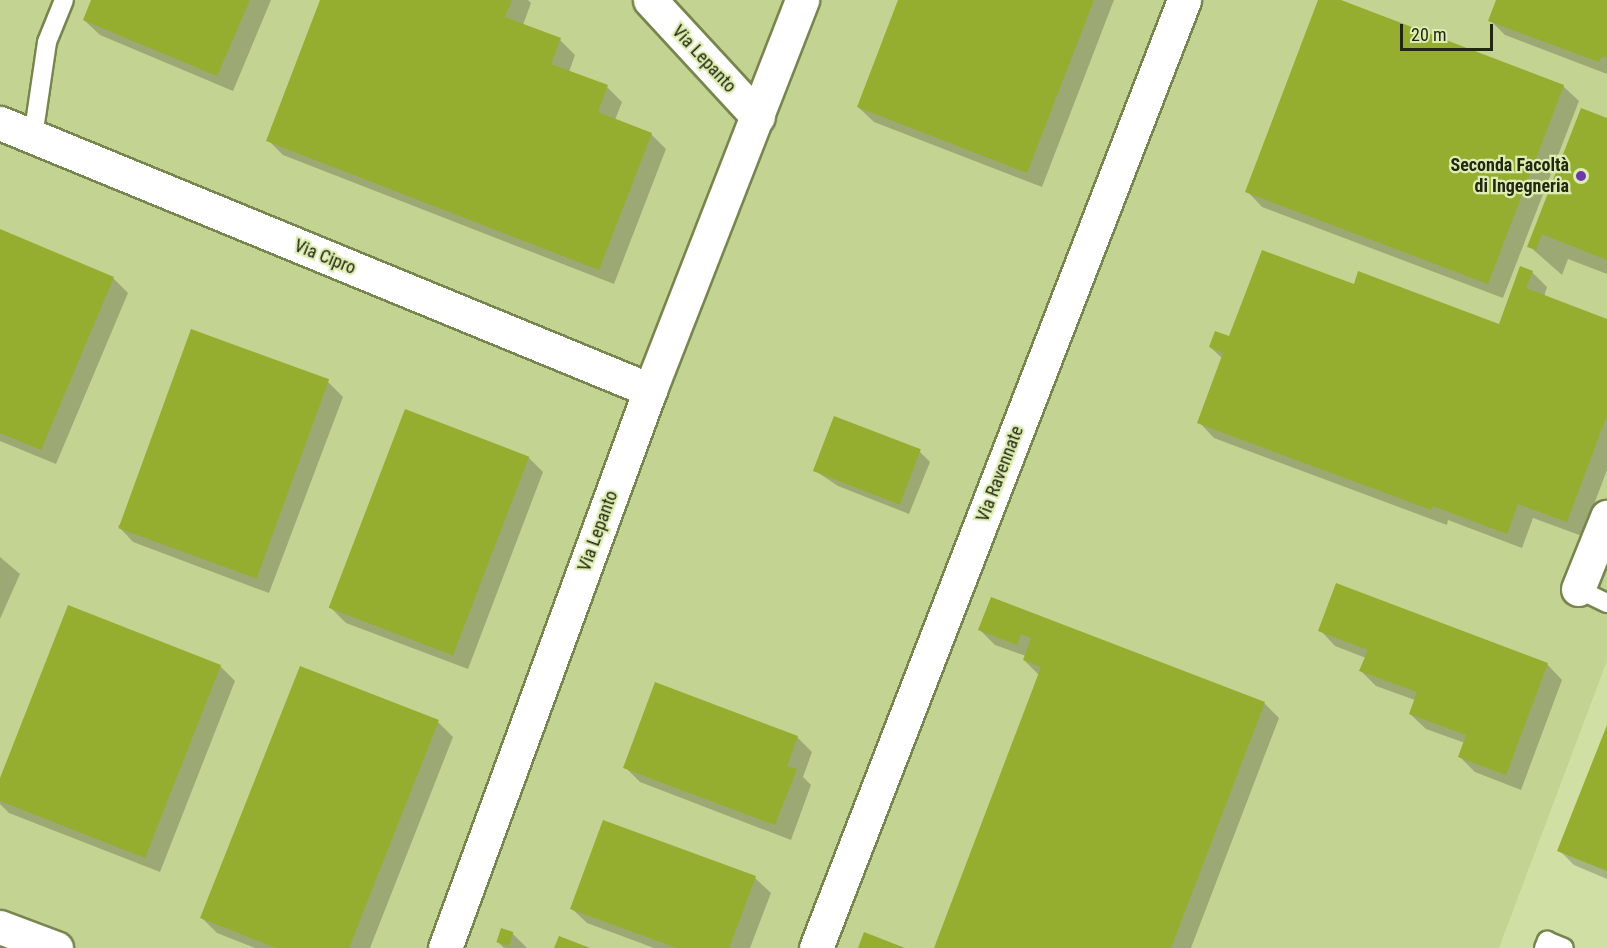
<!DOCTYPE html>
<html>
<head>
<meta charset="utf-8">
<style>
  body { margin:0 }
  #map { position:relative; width:1607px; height:948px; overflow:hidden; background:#d0e0a5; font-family:"Roboto Condensed",sans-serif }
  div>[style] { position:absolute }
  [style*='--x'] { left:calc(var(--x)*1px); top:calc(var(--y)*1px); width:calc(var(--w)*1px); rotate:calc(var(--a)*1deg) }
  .built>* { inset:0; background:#c3d492 }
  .shadow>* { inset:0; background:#0003 }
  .building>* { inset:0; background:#95ae2f; transform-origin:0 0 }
  .roads { filter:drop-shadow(2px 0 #77854e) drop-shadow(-2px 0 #77854e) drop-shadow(0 2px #77854e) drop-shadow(0 -2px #77854e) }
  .service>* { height:18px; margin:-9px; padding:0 9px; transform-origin:9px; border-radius:9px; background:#fff }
  .minor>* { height:33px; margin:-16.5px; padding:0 16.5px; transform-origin:16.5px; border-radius:16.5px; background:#fff }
  .dots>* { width:16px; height:16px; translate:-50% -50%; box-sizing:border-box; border:3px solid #ddedb2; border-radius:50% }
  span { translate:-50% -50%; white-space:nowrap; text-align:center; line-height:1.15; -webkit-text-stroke:4.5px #ddedb2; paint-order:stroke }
  .street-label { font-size:18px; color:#212710 }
  .poi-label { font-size:18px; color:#212710; font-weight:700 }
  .right { translate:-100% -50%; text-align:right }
  .scale { position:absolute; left:1400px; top:24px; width:93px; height:27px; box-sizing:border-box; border:3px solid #212710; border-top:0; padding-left:8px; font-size:18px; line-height:21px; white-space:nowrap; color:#212710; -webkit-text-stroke:4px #ddedb2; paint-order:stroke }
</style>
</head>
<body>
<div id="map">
  <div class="built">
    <i style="clip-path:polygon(0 0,1607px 0,1607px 661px,1499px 948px,0 948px)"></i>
  </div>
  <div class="shadow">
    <i style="clip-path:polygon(93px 0,271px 0,233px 91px,100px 35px,84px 20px)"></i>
    <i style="clip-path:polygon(322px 0,528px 0,531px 3px,523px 25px,560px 40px,575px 55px,569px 72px,607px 87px,622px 102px,615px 120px,651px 134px,666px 149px,614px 284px,283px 155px,268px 140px)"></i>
    <i style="clip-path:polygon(900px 0,1114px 0,1042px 187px,874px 122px,858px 107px)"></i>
    <i style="clip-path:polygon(1320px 0,1336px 0,1563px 86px,1579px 101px,1503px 298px,1262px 207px,1247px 191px)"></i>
    <i style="clip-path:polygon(1498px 0,1607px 0,1607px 74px,1505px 35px,1490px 20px)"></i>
    <i style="clip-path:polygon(1607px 120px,1607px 274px,1568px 259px,1562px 275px,1529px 246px)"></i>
    <i style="clip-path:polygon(0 231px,113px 278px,128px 293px,56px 464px,0 441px)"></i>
    <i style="clip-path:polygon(1532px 272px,1547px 287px,1544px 297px,1607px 320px,1607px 470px,1582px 536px,1533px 518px,1522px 548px,1448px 520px,1447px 525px,1214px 438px,1199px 422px,1223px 359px,1210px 347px,1355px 286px,1500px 326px)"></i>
    <i style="clip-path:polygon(328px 382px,343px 397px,269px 593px,133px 542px,118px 526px)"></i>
    <i style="clip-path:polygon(920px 452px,930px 462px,909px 514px,838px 486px,814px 470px)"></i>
    <i style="clip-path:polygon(528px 457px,543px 472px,468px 669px,346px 623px,331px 608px)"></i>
    <i style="clip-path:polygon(0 557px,20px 574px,0 619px)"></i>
    <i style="clip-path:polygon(992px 599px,1264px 703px,1279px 718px,1191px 948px,935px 948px,1039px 675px,1024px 660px,1026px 656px,995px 645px,980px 630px)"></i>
    <i style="clip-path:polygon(1320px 630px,1547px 664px,1562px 680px,1521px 790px,1475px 772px,1460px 757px,1465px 743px,1426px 729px,1410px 714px,1415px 700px,1376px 686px,1361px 671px,1366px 658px,1335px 646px)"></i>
    <i style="clip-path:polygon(220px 666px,235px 681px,160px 872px,9px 813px,0 804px,0 783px)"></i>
    <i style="clip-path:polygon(438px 722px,453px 737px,370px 948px,255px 948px,217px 933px,202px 918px)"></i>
    <i style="clip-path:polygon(1607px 729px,1607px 879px,1574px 865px,1559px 850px)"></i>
    <i style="clip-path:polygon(797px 737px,812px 752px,803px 777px,811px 785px,791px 840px,640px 782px,625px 767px)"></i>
    <i style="clip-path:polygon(755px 878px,771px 893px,750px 948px,654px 948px,587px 923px,571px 908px)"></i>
    <i style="clip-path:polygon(512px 933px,527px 948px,504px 948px,498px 942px)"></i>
  </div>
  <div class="building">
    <i style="clip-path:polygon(91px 0,250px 0,217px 76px,83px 20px)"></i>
    <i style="clip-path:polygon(320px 0,512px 0,505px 17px,561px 38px,551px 64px,608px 85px,598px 112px,652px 133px,599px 270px,266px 141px)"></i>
    <i style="clip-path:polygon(898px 0,1094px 0,1027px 173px,857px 107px)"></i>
    <i style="clip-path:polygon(1318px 0,1341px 0,1564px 85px,1488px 284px,1245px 192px)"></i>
    <i style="clip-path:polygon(1496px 0,1607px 0,1607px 58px,1602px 56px,1599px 62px,1488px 21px)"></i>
    <i style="clip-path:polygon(1581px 108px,1607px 118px,1607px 260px,1542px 234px,1536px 250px,1527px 247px)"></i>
    <i style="clip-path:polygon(0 229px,114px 277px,41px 450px,0 433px)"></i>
    <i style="clip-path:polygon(1262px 250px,1354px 284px,1358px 271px,1499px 324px,1520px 266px,1533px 271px,1526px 288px,1607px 319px,1607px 415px,1567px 522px,1518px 504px,1507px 534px,1433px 506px,1431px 510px,1197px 423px,1223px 353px,1209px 347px,1215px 331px,1229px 336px)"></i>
    <i style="left:191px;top:329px;width:147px;height:212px;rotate:20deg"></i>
    <i style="left:405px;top:409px;width:133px;height:213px;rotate:21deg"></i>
    <i style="left:834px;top:416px;width:93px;height:59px;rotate:21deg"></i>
    <i style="clip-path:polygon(1336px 583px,1548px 663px,1506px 775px,1458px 757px,1466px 735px,1409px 714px,1417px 692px,1359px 671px,1368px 650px,1318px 631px)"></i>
    <i style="clip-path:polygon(991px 597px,1265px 702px,1171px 948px,934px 948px,1041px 667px,1023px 660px,1031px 638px,1021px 634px,1017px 645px,978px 630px)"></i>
    <i style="clip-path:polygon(68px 605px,221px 665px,145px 858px,0 801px,0 778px)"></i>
    <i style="clip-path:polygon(300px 666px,439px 720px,349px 948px,276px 948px,200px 918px)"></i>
    <i style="clip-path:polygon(655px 682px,798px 736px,787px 766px,797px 769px,775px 825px,623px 768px)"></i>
    <i style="clip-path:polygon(1607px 725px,1607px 871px,1557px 851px)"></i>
    <i style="clip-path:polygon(603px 820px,756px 876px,729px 948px,677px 948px,570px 909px)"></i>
    <i style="left:501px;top:928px;width:13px;height:15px;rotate:18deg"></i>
    <i style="clip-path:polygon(864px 932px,905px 948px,858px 948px)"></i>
    <i style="clip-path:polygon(559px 936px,590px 948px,554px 948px)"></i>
  </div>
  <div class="roads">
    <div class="service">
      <i style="--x:33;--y:137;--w:96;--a:-81.6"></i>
      <i style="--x:47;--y:42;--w:45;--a:-68"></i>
      <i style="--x:1578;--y:589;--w:32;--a:26"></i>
      <i style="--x:1544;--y:948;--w:8;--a:-67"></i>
      <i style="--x:1547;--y:941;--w:18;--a:22"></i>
    </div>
    <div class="minor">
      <i style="--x:650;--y:0;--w:159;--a:47.3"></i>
      <i style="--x:0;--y:123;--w:703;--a:22.33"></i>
      <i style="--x:1578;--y:589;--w:78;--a:-68.1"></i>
      <i style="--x:0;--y:927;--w:60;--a:20.6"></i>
      <i style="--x:445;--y:948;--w:594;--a:-69.83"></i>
      <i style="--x:650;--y:390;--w:419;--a:-68.7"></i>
      <i style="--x:816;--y:948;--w:1017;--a:-68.78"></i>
    </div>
  </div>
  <div class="dots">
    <i style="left:1581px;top:176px;background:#6d37ae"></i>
  </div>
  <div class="street-label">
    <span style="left:704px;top:59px;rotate:47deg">Via Lepanto</span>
    <span style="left:325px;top:257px;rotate:22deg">Via Cipro</span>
    <span style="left:1000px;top:474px;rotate:-69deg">Via Ravennate</span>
    <span style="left:598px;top:531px;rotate:-70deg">Via Lepanto</span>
  </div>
  <div class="poi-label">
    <span class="right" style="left:1569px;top:176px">Seconda Facoltà<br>di Ingegneria</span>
  </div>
  <div class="scale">20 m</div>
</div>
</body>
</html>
